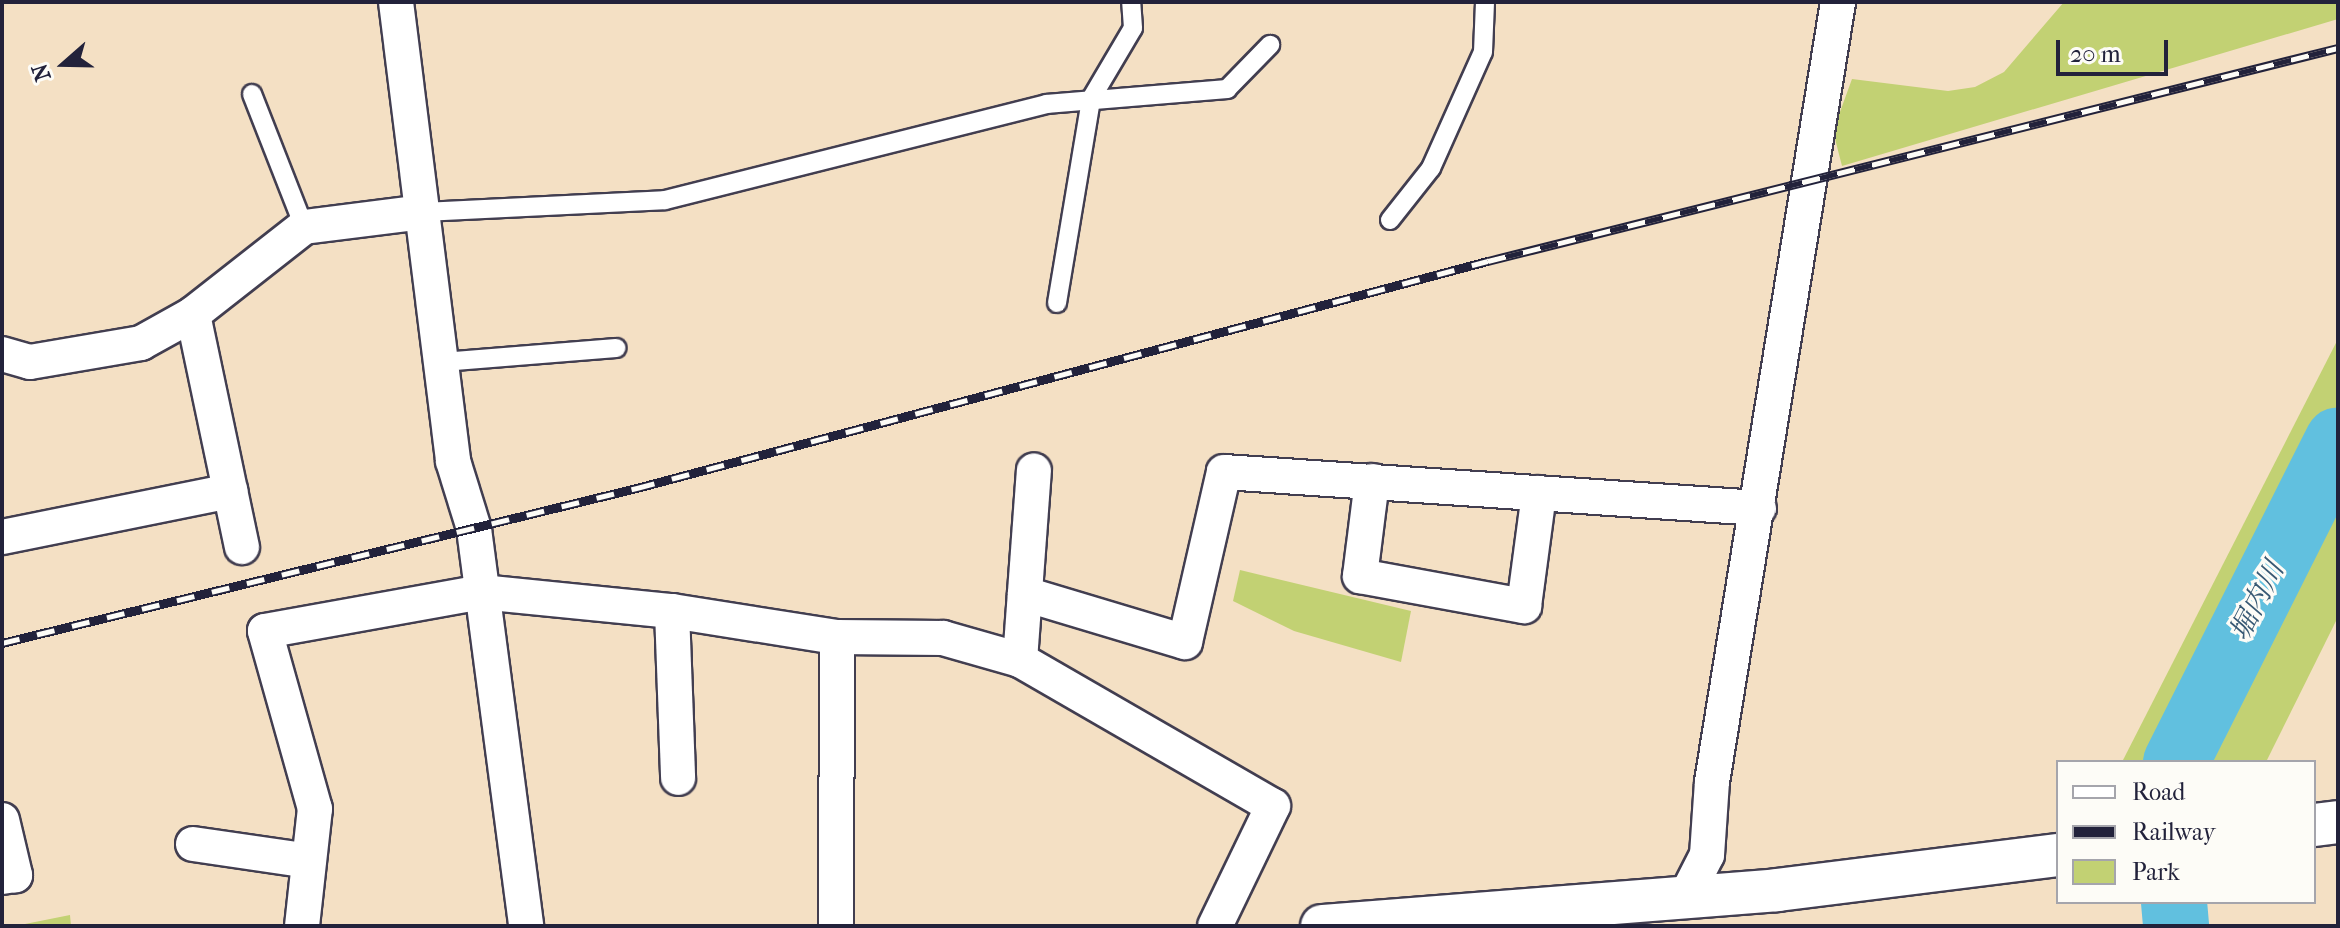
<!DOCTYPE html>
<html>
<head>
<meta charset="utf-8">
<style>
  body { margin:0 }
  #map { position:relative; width:2340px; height:928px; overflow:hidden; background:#f4e0c4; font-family:"IM FELL French Canon","Noto Serif JP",serif }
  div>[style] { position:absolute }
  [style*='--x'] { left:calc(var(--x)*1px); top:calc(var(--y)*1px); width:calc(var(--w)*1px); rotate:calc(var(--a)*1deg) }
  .green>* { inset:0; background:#c2d173 }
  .river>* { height:66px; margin:-33px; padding:0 33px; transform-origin:33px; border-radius:33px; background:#61c0df }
  .roads { filter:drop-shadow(2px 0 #423e50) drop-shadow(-2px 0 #423e50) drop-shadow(0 2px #423e50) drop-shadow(0 -2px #423e50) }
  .service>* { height:18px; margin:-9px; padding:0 9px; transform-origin:9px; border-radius:9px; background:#fff }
  .minor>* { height:34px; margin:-17px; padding:0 17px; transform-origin:17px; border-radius:17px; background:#fff }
  .tertiary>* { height:42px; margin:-21px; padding:0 21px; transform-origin:21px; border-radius:21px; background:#fff }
  .rail>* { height:9px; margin-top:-4.5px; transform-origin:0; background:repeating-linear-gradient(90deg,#fdfcf7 0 18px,#22223b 0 36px); box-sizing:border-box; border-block:2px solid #22223b }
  span { translate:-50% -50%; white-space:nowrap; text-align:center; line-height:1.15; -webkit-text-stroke:6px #fdfcf7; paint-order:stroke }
  .water-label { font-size:28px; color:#385974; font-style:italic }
  .frame { position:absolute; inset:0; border:4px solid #22223b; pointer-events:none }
  .legend { position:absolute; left:2056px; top:760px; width:260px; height:144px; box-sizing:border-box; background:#fdfcf7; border:2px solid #a5a5ac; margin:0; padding:10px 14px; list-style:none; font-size:24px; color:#22223b }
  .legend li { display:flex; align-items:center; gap:16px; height:40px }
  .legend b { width:40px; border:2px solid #a5a5ac }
  .north { position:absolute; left:24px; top:24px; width:80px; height:80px; -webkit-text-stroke:6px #fdfcf7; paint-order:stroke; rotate:250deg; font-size:22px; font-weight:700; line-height:32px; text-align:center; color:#22223b }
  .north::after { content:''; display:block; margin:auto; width:28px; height:36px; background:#22223b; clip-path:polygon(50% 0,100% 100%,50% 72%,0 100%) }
  .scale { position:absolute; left:2056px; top:40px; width:112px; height:36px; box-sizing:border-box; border:4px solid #22223b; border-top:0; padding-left:10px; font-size:24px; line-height:28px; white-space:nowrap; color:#22223b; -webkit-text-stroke:6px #fdfcf7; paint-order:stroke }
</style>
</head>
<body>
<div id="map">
  <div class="green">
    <i style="clip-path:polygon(2064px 2px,2338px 2px,2338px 19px,1842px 166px,1833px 131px,1852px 79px,1948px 91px,1975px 87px,2004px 72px)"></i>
    <i style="clip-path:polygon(2338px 339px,2338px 617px,2266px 762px,2122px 762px)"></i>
    <i style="clip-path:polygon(1240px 570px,1411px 611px,1401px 662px,1294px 631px,1233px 601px)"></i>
    <i style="clip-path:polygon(70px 915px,71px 926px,15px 926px)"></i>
  </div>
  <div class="river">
    <i style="--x:2176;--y:762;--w:360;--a:-63.3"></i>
    <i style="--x:2174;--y:902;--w:24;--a:85"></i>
  </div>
  <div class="roads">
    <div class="service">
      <i style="--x:252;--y:94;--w:143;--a:68.6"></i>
      <i style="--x:422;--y:212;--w:243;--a:-2.8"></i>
      <i style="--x:665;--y:200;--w:393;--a:-14.1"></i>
      <i style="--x:1046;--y:104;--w:182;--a:-4.7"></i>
      <i style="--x:1227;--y:89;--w:62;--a:-45.7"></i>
      <i style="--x:1390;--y:220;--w:66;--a:-51.7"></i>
      <i style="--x:1431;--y:168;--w:127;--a:-65.9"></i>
      <i style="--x:1483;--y:52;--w:50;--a:-87.7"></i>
      <i style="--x:1057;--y:303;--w:207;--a:-80.5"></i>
      <i style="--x:1091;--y:99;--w:82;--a:-59.4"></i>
      <i style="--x:1133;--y:28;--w:26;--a:-94"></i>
      <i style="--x:442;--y:362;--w:175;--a:-4.6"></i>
    </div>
    <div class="minor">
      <i style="--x:396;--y:2;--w:463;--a:82.9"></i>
      <i style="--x:453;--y:461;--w:71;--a:72.8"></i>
      <i style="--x:474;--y:529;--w:400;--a:82.5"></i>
      <i style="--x:2;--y:354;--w:29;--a:16"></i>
      <i style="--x:30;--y:362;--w:113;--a:-9.7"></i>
      <i style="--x:141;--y:343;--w:60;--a:-29.1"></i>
      <i style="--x:1372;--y:481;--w:96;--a:97.2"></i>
      <i style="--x:1360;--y:576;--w:167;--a:10.4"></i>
      <i style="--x:1524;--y:606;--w:114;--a:-82.4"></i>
      <i style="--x:2;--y:537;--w:233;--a:-11.4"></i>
      <i style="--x:242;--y:547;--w:238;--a:-101.9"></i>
      <i style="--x:193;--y:314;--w:141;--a:-38.1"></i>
      <i style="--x:304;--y:227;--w:119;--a:-7.2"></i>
      <i style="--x:1025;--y:594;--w:167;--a:16.7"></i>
      <i style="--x:1185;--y:642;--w:174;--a:-77.1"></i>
      <i style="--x:1224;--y:472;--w:536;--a:3.85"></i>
      <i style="--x:672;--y:611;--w:167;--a:87.9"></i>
      <i style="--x:1020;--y:660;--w:190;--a:-85.8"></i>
      <i style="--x:2;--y:820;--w:57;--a:76.7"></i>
      <i style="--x:15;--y:875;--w:13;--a:171"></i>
      <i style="--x:193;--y:844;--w:117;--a:8.3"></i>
      <i style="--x:1686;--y:896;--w:46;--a:-62.9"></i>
      <i style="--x:1707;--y:855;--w:73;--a:-86.1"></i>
      <i style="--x:1712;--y:782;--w:790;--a:-80.82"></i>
      <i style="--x:302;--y:926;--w:118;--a:-83.7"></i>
      <i style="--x:315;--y:809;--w:185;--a:-105.7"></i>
      <i style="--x:265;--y:631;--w:219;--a:-10.2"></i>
      <i style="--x:481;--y:592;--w:192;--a:5.7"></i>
      <i style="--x:672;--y:611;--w:167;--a:9"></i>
      <i style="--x:837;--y:637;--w:106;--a:0.5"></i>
      <i style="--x:943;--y:638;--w:80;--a:15.9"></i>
      <i style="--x:1020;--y:660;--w:292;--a:30"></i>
      <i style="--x:1273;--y:806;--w:133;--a:115.8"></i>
      <i style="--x:836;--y:926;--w:289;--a:-89.8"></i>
    </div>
    <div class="tertiary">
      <i style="--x:2314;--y:825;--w:24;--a:-7"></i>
      <i style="--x:1322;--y:926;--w:456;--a:-4.5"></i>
      <i style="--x:1777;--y:890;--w:283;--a:-7.1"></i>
    </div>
  </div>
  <div class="rail">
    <i style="--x:2;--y:643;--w:654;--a:-13.72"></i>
    <i style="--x:637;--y:488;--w:881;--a:-14.94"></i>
    <i style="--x:1488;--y:261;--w:876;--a:-14.07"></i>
  </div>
  <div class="water-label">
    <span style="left:2257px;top:601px;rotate:-63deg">堀内川</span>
  </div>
  <div class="frame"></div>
  <ul class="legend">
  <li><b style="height:10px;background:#fff"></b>Road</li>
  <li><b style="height:10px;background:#22223b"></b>Railway</li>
  <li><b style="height:22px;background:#c2d173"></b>Park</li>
  </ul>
  <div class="north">N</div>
  <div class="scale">20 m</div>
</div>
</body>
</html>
